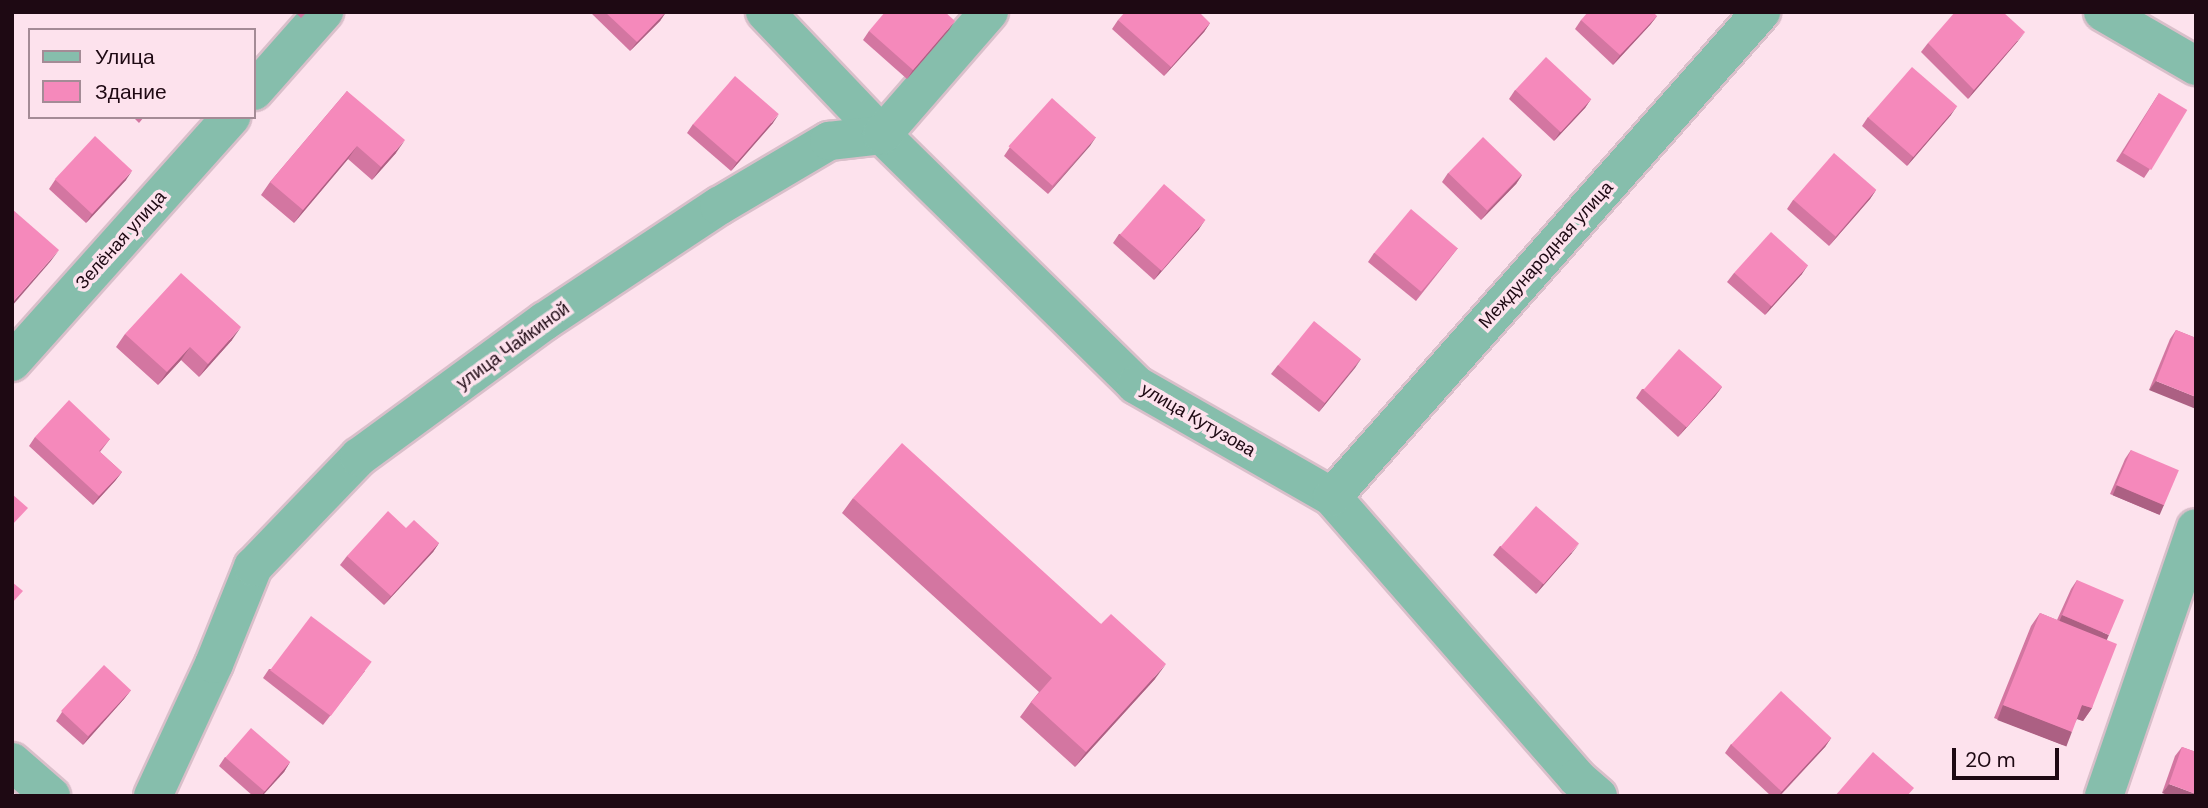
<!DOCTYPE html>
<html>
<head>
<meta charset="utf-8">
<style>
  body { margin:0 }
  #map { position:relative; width:2208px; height:808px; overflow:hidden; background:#fde2ed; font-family:"DM Sans",sans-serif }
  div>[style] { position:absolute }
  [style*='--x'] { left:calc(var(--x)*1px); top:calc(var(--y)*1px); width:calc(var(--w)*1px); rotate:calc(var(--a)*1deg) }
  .roads { filter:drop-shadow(2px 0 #d9bfca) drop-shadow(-2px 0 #d9bfca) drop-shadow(0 2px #d9bfca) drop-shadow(0 -2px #d9bfca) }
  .minor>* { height:38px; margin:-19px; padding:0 19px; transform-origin:19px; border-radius:19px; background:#86beac }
  .wall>* { inset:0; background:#d376a1 }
  .shaded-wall>* { inset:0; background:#ac6083; transform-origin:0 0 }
  .building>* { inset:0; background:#f589bb; transform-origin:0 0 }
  span { translate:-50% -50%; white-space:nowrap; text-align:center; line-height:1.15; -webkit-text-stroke:7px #fde2ed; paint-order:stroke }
  .street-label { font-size:18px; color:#1e0913 }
  .frame { position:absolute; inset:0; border:14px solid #1e0913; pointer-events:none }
  .legend { position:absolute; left:28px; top:28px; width:228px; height:91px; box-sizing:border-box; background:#fde2ed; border:2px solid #a48b96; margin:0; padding:9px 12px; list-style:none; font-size:21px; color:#1e0913 }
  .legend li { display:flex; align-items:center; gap:14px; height:35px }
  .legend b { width:35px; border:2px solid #a48b96 }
  .scale { position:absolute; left:1952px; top:748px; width:107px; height:32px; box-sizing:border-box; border:4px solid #1e0913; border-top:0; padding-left:9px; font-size:21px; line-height:24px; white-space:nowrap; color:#1e0913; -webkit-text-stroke:5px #fde2ed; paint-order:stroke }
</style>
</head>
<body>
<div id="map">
  <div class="roads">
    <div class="minor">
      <i style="--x:765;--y:12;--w:170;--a:46.4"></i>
      <i style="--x:882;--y:135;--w:356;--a:44.5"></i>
      <i style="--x:1136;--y:385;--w:226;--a:29.7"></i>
      <i style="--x:1332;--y:497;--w:373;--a:48.9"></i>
      <i style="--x:1577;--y:778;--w:28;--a:41"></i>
      <i style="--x:2103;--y:12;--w:108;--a:30.1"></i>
      <i style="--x:254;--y:91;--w:106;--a:-48.5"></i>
      <i style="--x:12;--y:362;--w:329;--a:-48.2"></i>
      <i style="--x:1332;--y:497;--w:648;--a:-48.51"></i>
      <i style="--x:12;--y:762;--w:52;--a:41.1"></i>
      <i style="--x:153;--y:796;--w:145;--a:-65.2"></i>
      <i style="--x:214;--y:664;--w:105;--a:-68.1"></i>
      <i style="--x:253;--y:567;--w:153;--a:-46.1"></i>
      <i style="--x:359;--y:457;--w:230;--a:-36.2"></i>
      <i style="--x:545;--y:321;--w:209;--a:-33.5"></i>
      <i style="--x:719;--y:206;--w:128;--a:-30.6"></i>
      <i style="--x:829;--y:141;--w:53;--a:-6.5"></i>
      <i style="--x:882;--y:135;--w:163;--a:-49"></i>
      <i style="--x:2104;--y:796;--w:283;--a:-71.1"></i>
    </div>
  </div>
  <div class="wall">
    <i style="clip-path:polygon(295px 12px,307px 12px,301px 18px)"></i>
    <i style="clip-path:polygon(590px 12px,666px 12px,660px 21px,630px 51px)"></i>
    <i style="clip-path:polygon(1657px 16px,1650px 25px,1613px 65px,1575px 29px,1581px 20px)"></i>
    <i style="clip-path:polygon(1118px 20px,1210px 23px,1204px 32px,1164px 76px,1112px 29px)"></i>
    <i style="clip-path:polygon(949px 30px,907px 79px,863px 40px,869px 31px)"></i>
    <i style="clip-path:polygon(2018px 41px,1968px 99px,1921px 52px,1928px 43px)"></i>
    <i style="clip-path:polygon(1515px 90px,1591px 99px,1585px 108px,1554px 141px,1509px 99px)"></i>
    <i style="clip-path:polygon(347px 91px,396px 153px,372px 180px,348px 159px,294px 223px,261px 195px,270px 182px)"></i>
    <i style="clip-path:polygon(2159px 93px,2150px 169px,2144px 178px,2116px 161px)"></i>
    <i style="clip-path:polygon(1951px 115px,1907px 166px,1862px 126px,1868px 117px)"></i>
    <i style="clip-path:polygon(133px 117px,144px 117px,139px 123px)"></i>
    <i style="clip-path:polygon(773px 123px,731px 171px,687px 133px,693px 124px)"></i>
    <i style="clip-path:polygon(1096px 137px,1048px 194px,1004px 156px,1010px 147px)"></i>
    <i style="clip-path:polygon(1448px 173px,1522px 175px,1516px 184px,1481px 220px,1442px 182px)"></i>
    <i style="clip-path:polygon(55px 180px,126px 180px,86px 223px,49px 189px)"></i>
    <i style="clip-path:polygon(1876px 190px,1870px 199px,1829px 246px,1787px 209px,1793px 200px)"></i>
    <i style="clip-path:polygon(1199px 229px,1154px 280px,1113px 243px,1119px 234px)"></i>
    <i style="clip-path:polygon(1458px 248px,1416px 301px,1368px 262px,1374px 253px)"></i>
    <i style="clip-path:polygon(1734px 273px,1802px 274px,1765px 315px,1727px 282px)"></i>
    <i style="clip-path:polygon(2176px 330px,2196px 338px,2149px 390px,2170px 339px)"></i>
    <i style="clip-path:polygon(125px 334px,232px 340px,199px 377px,181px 360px,158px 385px,116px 347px)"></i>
    <i style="clip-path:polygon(1361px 359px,1319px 412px,1271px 374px,1278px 365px)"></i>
    <i style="clip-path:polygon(1722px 387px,1715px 396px,1678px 437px,1636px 398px,1642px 389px)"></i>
    <i style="clip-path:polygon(35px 437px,110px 439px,100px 452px,122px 472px,115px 481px,93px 505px,29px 446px)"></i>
    <i style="clip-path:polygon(2131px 450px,2164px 505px,2158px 514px,2110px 494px,2125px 459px)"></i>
    <i style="clip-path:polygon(853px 498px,1101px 624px,1155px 679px,1075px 767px,1020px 717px,1031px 702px,1039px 692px,842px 513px)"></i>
    <i style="clip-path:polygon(406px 528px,439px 543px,433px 552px,384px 605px,340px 565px,347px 556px)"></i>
    <i style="clip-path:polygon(1500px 546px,1572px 553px,1536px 594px,1493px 555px)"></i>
    <i style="clip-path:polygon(2077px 580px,2106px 639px,2092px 708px,2083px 721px,2077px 719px,2063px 745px,1994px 718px,2031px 626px,2040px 613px,2057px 620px,2071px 589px)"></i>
    <i style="clip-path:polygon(269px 669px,365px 671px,323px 725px,263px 678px)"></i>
    <i style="clip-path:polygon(131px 690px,124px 699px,83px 745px,56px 721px,62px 712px)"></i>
    <i style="clip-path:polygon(1831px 738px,1825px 747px,1780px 796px,1771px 796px,1725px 753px,1731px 744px)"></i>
    <i style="clip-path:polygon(2182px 747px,2196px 752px,2162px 793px,2175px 756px)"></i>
    <i style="clip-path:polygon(225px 757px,290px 762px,284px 772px,262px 796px,253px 796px,219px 766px)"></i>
  </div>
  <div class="shaded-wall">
    <i style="clip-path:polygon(666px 12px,660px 21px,630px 51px,637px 42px)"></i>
    <i style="clip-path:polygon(1657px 16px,1650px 25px,1613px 65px,1620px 55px)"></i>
    <i style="clip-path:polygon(955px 21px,949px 30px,907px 79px,913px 70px)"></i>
    <i style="clip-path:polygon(1210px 23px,1204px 32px,1164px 76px,1171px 67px)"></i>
    <i style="clip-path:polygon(2025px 32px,2018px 41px,1968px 99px,1974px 90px)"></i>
    <i style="clip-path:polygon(1591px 99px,1585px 108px,1554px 141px,1560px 132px)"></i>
    <i style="clip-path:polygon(1957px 106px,1951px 115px,1907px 166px,1913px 157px)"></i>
    <i style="clip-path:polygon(779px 114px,773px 123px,731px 171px,737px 162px)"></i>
    <i style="clip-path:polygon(1096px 137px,1090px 146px,1048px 194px,1055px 185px)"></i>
    <i style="clip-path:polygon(405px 140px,396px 153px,372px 180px,381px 167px)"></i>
    <i style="clip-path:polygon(357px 146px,348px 159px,294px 223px,303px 210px)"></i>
    <i style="clip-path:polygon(132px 171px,126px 180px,86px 223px,92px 214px)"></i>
    <i style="clip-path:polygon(1522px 175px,1516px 184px,1481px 220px,1488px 211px)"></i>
    <i style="clip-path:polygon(1876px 190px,1870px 199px,1829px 246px,1836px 237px)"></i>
    <i style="clip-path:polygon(1205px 220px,1199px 229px,1154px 280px,1160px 271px)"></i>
    <i style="clip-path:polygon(59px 250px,50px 262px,12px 306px,12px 303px)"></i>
    <i style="clip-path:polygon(1808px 265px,1802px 274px,1765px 315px,1771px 306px)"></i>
    <i style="clip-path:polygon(241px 327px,232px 340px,199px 377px,208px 364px)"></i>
    <i style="clip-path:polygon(190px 347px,181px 360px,158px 385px,167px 372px)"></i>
    <i style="clip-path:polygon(1361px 359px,1355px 368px,1319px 412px,1325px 403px)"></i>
    <i style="clip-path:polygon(2156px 381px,2196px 397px,2196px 409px,2149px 390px)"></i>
    <i style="clip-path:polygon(1722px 387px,1715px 396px,1678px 437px,1685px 428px)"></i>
    <i style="clip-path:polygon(122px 472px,115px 481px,93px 505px,99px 496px)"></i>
    <i style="left:2117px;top:485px;width:51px;height:11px;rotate:23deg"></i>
    <i style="clip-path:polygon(439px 543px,433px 552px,384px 605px,391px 596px)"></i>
    <i style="clip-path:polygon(1579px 544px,1572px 553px,1536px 594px,1542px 585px)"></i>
    <i style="left:2062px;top:615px;width:51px;height:11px;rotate:23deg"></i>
    <i style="clip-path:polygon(1166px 664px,1155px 679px,1075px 767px,1086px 752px)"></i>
    <i style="clip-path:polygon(131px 690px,124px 699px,83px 745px,89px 736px)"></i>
    <i style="left:2003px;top:705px;width:74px;height:16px;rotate:21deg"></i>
    <i style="clip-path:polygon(2082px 705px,2092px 708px,2083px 721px,2074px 718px)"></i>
    <i style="clip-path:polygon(1831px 738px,1825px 747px,1779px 796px,1782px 791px)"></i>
    <i style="clip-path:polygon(290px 762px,284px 772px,262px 796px,264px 792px)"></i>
    <i style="clip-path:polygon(2169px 784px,2196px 794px,2196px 796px,2170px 796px,2162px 793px)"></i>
  </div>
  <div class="building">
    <i style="clip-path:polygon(605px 12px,666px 12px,637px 42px)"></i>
    <i style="clip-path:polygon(885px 12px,945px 12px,955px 21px,913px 70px,869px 31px)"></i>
    <i style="clip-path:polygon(1125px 12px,1199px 12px,1210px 23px,1171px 67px,1118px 20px)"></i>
    <i style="clip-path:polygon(1588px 12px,1653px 12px,1657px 16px,1620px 55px,1581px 20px)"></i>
    <i style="clip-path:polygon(1955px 12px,2003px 12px,2025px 32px,1974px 90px,1928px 43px)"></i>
    <i style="left:1546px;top:57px;width:62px;height:45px;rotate:43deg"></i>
    <i style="left:1912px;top:67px;width:60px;height:67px;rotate:41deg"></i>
    <i style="left:735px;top:76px;width:58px;height:64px;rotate:41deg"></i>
    <i style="clip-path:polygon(347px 91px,405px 140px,381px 167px,357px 146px,303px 210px,270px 182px)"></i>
    <i style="left:2159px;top:93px;width:33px;height:70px;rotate:31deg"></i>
    <i style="left:1052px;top:98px;width:59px;height:65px;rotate:42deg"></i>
    <i style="left:95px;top:136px;width:51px;height:59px;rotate:43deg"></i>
    <i style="left:1483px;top:137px;width:54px;height:50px;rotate:44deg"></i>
    <i style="left:1834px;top:153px;width:56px;height:62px;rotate:41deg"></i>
    <i style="left:1164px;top:184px;width:55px;height:67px;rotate:41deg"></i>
    <i style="clip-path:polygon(12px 209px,59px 250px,12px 303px)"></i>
    <i style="left:1411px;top:209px;width:61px;height:57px;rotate:40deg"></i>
    <i style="left:1771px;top:232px;width:50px;height:55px;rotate:42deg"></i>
    <i style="clip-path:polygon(181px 273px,241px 327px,208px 364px,190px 347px,167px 372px,125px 334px)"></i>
    <i style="left:1314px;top:321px;width:60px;height:57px;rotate:39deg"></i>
    <i style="clip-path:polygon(2176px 330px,2196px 338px,2196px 397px,2156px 381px)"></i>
    <i style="left:1679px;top:349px;width:57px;height:54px;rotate:41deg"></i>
    <i style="clip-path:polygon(69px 400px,110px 439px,99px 451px,122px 472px,99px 496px,35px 437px)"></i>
    <i style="clip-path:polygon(902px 443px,1101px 624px,1111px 614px,1166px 664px,1086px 752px,1031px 702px,1052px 678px,853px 498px)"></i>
    <i style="left:2131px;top:450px;width:52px;height:38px;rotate:23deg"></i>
    <i style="clip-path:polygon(12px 494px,28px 508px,12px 525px)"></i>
    <i style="left:1536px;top:506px;width:57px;height:54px;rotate:41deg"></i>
    <i style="clip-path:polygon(388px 511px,406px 528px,414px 520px,439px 543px,391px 596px,347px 556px)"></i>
    <i style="left:2077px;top:580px;width:51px;height:38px;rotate:23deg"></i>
    <i style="clip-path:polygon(12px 582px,23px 591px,12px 603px)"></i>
    <i style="clip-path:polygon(2040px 613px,2117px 644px,2092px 708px,2082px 705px,2072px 732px,2003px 705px)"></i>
    <i style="left:311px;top:616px;width:76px;height:68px;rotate:37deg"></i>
    <i style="left:104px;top:665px;width:37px;height:63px;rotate:43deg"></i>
    <i style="left:1781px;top:691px;width:69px;height:73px;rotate:43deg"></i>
    <i style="left:251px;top:728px;width:52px;height:39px;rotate:41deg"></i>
    <i style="clip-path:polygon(2182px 747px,2196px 752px,2196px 794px,2169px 784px)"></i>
    <i style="clip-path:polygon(1873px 752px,1914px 788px,1907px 796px,1835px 796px)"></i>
  </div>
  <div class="street-label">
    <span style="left:121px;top:240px;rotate:-48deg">Зелёная улица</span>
    <span style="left:1546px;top:255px;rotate:-48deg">Международная улица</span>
    <span style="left:513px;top:346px;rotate:-36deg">улица Чайкиной</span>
    <span style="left:1198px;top:420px;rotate:30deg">улица Кутузова</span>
  </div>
  <div class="frame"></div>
  <ul class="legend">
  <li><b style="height:9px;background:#86beac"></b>Улица</li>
  <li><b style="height:19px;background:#f589bb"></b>Здание</li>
  </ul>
  <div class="scale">20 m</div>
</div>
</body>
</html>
